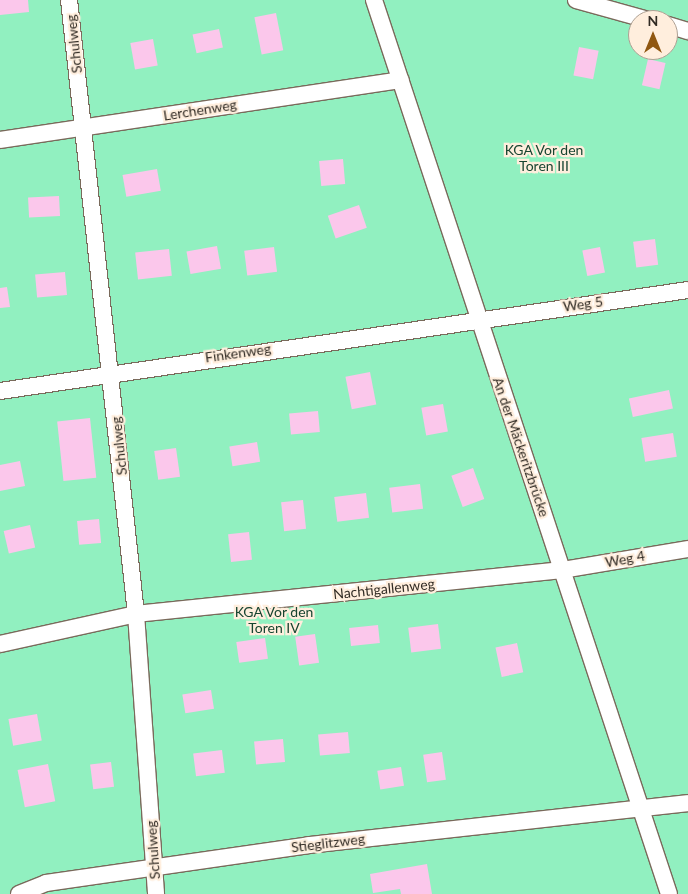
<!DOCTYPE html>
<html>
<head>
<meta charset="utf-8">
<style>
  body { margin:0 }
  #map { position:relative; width:688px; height:894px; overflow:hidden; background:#fed; font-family:Lato,sans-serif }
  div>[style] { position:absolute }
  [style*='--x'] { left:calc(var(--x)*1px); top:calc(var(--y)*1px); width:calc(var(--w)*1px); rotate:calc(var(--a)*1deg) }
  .green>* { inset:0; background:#91f0c0 }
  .building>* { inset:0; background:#fbc7eb; transform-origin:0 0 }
  .roads { filter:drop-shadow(1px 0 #796a5b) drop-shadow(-1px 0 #796a5b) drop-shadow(0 1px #796a5b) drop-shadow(0 -1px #796a5b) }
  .service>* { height:16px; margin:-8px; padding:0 8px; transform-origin:8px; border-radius:8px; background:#fff }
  span { translate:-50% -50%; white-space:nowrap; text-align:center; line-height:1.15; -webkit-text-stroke:4.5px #fed; paint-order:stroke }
  .street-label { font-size:14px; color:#312b24 }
  .park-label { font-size:14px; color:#174430 }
  .north { position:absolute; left:628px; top:10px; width:50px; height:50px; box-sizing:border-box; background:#fed; border:1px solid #ada093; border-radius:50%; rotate:0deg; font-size:14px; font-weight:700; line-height:20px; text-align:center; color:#312b24 }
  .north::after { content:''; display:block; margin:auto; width:18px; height:22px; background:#905711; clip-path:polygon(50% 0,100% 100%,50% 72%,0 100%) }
</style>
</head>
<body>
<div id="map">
  <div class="green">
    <i style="clip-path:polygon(evenodd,0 0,688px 0,688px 894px,0 894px,0 0,638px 20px,668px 20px,668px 50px,638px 50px,638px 20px)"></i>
  </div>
  <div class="building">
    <i style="clip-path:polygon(0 0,28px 0,29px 12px,0 15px)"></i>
    <i style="left:276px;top:13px;width:38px;height:22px;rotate:79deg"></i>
    <i style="left:219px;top:29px;width:19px;height:27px;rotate:78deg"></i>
    <i style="left:153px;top:39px;width:27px;height:23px;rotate:80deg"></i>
    <i style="left:579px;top:47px;width:20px;height:29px;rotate:11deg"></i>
    <i style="left:648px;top:59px;width:18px;height:27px;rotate:13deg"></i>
    <i style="left:343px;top:159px;width:25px;height:24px;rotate:85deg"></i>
    <i style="left:157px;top:169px;width:22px;height:35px;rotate:80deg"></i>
    <i style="left:59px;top:196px;width:20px;height:31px;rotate:87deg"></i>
    <i style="left:359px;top:205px;width:24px;height:33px;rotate:71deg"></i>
    <i style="left:655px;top:239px;width:26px;height:22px;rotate:83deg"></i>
    <i style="left:217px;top:246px;width:23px;height:31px;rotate:80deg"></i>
    <i style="left:274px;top:247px;width:25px;height:30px;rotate:83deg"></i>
    <i style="left:600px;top:247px;width:26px;height:18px;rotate:79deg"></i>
    <i style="left:169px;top:249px;width:27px;height:34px;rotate:84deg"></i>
    <i style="left:65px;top:272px;width:23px;height:30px;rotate:85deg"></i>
    <i style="clip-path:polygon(7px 287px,10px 307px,0 308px,0 288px)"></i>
    <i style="left:370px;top:372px;width:33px;height:25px;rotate:79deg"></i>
    <i style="left:669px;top:390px;width:19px;height:41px;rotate:78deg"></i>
    <i style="left:443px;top:404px;width:28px;height:22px;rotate:80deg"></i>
    <i style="left:318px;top:411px;width:21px;height:29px;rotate:85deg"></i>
    <i style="left:90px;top:418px;width:60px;height:33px;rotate:84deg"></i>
    <i style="left:673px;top:433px;width:24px;height:32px;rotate:81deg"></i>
    <i style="left:257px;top:442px;width:20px;height:28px;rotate:81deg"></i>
    <i style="left:176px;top:448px;width:29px;height:22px;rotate:82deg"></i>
    <i style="clip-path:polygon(20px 461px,25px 486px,0 491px,0 465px)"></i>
    <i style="left:473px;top:468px;width:33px;height:23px;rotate:70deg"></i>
    <i style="left:420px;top:484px;width:25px;height:31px;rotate:83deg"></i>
    <i style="left:366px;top:493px;width:25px;height:32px;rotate:83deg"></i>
    <i style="left:303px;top:500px;width:29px;height:22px;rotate:84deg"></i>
    <i style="left:99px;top:519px;width:24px;height:22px;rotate:85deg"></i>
    <i style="left:30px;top:525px;width:23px;height:27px;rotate:77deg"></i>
    <i style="left:249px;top:532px;width:28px;height:21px;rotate:84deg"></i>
    <i style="left:438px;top:624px;width:25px;height:30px;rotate:83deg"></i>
    <i style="left:378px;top:625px;width:18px;height:29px;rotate:84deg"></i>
    <i style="left:315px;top:634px;width:29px;height:20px;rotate:82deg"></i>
    <i style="left:265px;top:638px;width:21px;height:29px;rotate:82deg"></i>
    <i style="left:517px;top:643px;width:30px;height:22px;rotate:78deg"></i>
    <i style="left:211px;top:690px;width:19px;height:29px;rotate:81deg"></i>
    <i style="left:37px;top:714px;width:27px;height:29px;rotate:80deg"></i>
    <i style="left:348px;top:732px;width:21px;height:30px;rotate:85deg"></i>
    <i style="left:283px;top:739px;width:23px;height:29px;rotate:85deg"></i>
    <i style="left:222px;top:750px;width:23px;height:29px;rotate:83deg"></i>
    <i style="left:442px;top:752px;width:28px;height:19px;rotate:82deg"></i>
    <i style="left:111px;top:762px;width:25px;height:21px;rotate:83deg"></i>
    <i style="left:48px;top:764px;width:38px;height:31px;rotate:79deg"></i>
    <i style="left:401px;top:767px;width:19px;height:24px;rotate:81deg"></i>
    <i style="clip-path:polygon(427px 864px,432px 894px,401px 894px,400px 889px,373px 893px,370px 874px)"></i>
  </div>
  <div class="roads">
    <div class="service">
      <i style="--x:69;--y:0;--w:618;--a:83.77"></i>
      <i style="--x:136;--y:614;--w:281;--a:85.9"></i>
      <i style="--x:374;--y:0;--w:941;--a:71.74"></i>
      <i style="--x:576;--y:0;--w:75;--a:15.5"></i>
      <i style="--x:668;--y:25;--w:21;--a:17"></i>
      <i style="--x:0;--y:140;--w:405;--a:-8.5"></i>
      <i style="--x:0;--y:391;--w:695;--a:-8.35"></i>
      <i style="--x:0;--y:644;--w:139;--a:-12.4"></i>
      <i style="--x:136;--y:614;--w:428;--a:-5.9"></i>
      <i style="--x:562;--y:570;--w:128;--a:-9.5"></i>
      <i style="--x:19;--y:894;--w:29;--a:-22"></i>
      <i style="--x:46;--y:883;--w:266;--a:-8.2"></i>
      <i style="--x:309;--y:845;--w:381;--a:-6.3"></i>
    </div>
  </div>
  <div class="street-label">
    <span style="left:74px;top:44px;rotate:-96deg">Schulweg</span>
    <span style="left:200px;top:110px;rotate:-9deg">Lerchenweg</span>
    <span style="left:583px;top:304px;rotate:-8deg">Weg 5</span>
    <span style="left:238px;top:353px;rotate:-8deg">Finkenweg</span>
    <span style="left:119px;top:446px;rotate:-96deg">Schulweg</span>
    <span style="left:521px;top:447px;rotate:71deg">An der Mäckeritzbrücke</span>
    <span style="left:625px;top:559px;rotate:-10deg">Weg 4</span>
    <span style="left:384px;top:589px;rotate:-6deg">Nachtigallenweg</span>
    <span style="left:328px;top:843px;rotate:-7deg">Stieglitzweg</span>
    <span style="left:153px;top:850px;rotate:-94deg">Schulweg</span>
  </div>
  <div class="park-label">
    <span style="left:544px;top:158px">KGA Vor den<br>Toren III</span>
    <span style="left:274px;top:620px">KGA Vor den<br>Toren IV</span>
  </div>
  <div class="north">N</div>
</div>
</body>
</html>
